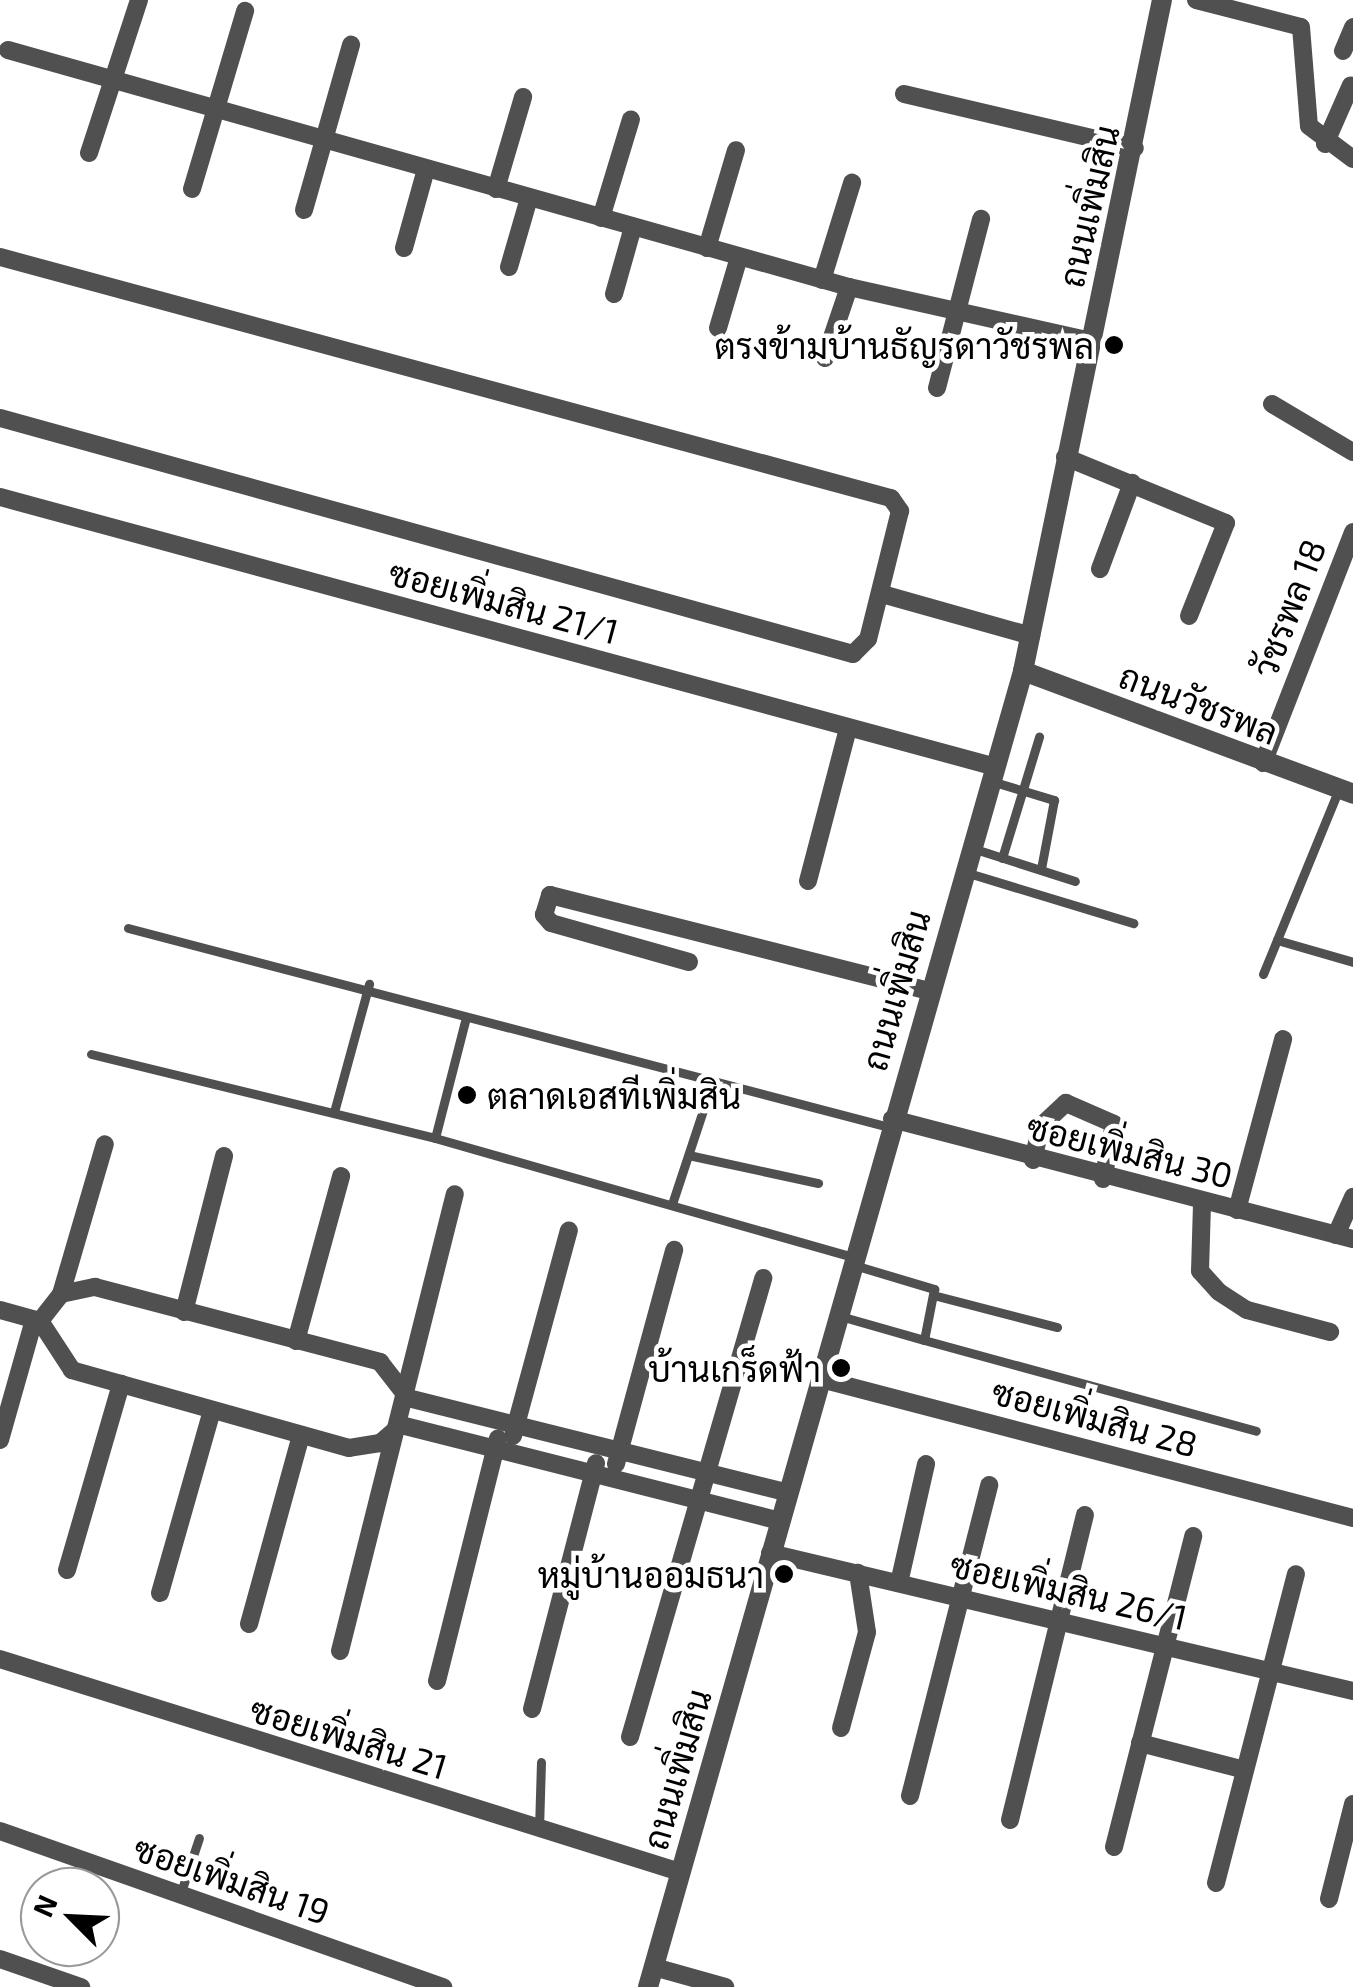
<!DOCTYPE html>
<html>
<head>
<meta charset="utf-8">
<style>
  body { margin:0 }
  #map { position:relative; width:1353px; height:1987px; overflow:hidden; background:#fff; font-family:"Exo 2",Sarabun,sans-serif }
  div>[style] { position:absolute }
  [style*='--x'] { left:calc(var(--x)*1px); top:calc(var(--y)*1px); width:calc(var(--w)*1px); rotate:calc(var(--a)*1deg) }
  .service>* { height:9px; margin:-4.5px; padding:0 4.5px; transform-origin:4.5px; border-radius:4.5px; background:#505050 }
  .minor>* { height:18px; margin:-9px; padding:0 9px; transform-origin:9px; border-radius:9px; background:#505050 }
  .tertiary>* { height:20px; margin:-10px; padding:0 10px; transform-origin:10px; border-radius:10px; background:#505050 }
  .dots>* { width:28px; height:28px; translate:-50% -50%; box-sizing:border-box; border:5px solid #fff; border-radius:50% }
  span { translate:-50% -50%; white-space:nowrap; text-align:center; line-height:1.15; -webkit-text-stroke:9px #fff; paint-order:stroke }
  .street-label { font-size:35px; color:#000 }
  .poi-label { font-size:35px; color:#000 }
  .right { translate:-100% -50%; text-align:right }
  .left { translate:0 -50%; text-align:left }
  .north { position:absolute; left:20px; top:1867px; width:100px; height:100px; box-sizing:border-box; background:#fff; border:2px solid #999; border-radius:50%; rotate:294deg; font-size:28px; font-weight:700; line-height:40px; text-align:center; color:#000 }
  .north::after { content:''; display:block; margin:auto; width:35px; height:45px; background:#000; clip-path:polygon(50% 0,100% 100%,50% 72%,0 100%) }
</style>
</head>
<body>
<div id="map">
  <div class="service">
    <i style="--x:991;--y:781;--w:66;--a:16.8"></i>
    <i style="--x:1054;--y:800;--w:70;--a:100.7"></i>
    <i style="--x:972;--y:848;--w:108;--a:17.8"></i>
    <i style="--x:1002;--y:858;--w:127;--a:-73"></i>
    <i style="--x:965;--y:872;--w:176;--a:16.9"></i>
    <i style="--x:128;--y:928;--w:787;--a:14.65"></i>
    <i style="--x:1277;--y:940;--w:79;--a:16.1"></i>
    <i style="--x:1263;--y:974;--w:198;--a:-67.7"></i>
    <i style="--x:91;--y:1054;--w:354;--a:13.7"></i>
    <i style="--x:435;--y:1138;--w:436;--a:15.9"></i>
    <i style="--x:334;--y:1112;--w:133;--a:-74.7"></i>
    <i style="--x:435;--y:1138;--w:125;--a:-75.6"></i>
    <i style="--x:693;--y:1156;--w:128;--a:12.2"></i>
    <i style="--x:672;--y:1204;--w:131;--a:-71.7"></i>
    <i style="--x:854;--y:1265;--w:84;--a:16.7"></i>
    <i style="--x:934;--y:1289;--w:52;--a:101.1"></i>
    <i style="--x:924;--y:1340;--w:344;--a:15.3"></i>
    <i style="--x:937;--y:1296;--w:124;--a:14.5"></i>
    <i style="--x:840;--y:1316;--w:87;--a:15.9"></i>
    <i style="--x:539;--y:1829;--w:67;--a:-88.3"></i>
    <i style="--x:180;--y:1895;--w:60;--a:-71.6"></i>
  </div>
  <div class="minor">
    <i style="--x:1196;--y:0;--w:108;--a:14.4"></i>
    <i style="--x:1301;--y:27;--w:99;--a:85.4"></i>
    <i style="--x:1309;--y:126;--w:55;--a:36.9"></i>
    <i style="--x:8;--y:50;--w:874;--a:15.74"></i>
    <i style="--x:849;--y:287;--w:247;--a:12.6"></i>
    <i style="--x:1343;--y:51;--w:26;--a:-67"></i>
    <i style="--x:904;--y:94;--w:237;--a:13.2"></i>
    <i style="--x:1325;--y:144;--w:64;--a:-66.2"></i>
    <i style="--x:89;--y:153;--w:161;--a:-71.9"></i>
    <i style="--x:192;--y:189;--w:186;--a:-73.4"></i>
    <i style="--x:496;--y:189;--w:96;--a:-73.6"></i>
    <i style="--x:304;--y:210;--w:172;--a:-74.1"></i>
    <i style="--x:601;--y:218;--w:103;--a:-73.1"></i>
    <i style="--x:404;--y:248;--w:82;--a:-74.4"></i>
    <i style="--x:707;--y:248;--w:102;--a:-73.5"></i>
    <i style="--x:0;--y:257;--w:923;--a:15.14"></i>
    <i style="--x:891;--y:498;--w:16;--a:55"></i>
    <i style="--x:900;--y:511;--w:132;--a:104"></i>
    <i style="--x:868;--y:639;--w:21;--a:135"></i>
    <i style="--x:853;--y:654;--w:885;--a:-164.53"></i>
    <i style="--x:509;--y:267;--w:72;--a:-73.8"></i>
    <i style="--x:822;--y:280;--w:102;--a:-72.8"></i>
    <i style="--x:614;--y:294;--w:70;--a:-74.2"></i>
    <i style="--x:718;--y:328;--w:74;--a:-73.5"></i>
    <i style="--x:825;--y:358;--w:75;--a:-71.3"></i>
    <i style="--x:937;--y:388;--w:175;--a:-75.4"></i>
    <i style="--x:1272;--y:404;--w:94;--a:30.7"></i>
    <i style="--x:1065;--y:457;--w:174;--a:22.3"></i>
    <i style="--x:1226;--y:523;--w:100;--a:111.7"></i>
    <i style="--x:0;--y:497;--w:1028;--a:15.17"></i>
    <i style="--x:1100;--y:569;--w:92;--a:-69.6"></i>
    <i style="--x:882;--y:594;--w:155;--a:15.7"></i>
    <i style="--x:1263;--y:763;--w:248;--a:-68.7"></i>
    <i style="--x:808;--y:881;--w:157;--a:-75.3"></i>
    <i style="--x:689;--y:962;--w:143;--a:-164.2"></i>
    <i style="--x:551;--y:923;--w:11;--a:-131"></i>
    <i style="--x:544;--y:915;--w:21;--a:-73"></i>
    <i style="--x:550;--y:895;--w:391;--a:14.2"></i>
    <i style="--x:892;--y:1119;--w:476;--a:14.6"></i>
    <i style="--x:1033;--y:1160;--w:35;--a:-77"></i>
    <i style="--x:1041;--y:1126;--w:34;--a:-43"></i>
    <i style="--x:1066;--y:1103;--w:52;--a:23.6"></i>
    <i style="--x:1114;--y:1124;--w:56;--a:101.3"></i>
    <i style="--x:1202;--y:1204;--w:67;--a:91.7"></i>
    <i style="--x:1200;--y:1271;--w:28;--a:48"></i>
    <i style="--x:1219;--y:1292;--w:33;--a:33"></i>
    <i style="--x:1247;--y:1310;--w:86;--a:14.8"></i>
    <i style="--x:1237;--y:1210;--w:177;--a:-74.9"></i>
    <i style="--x:1336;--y:1235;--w:42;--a:-65.9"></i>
    <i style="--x:61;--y:1294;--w:156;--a:-73.7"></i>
    <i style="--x:0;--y:1310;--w:41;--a:15.4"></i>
    <i style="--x:184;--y:1312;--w:161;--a:-75.6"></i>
    <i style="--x:296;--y:1341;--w:171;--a:-74.7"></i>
    <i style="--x:821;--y:1379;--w:550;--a:14.64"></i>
    <i style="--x:401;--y:1425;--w:28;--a:139"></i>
    <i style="--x:380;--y:1443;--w:31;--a:171"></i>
    <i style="--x:349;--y:1448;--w:288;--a:-164.3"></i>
    <i style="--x:72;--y:1370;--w:59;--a:-123.1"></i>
    <i style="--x:40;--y:1321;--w:34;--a:-52"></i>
    <i style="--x:61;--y:1294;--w:35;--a:-12"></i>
    <i style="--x:95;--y:1287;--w:295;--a:14.7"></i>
    <i style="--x:380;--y:1362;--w:46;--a:52.1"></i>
    <i style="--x:408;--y:1398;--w:392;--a:14"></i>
    <i style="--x:401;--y:1425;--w:391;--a:14.2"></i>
    <i style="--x:513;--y:1436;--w:213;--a:-74.8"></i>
    <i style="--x:0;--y:1440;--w:125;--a:-74.2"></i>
    <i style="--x:616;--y:1464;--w:222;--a:-74.8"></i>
    <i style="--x:770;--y:1553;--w:599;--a:13.32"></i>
    <i style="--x:67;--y:1570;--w:194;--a:-73.8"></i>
    <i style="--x:899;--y:1583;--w:122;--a:-77.2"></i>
    <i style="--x:160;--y:1593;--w:190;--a:-74.1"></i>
    <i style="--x:249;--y:1624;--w:196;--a:-74.6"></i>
    <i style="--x:340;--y:1651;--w:471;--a:-75.9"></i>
    <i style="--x:0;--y:1659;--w:713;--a:17.39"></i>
    <i style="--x:437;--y:1681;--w:250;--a:-75.9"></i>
    <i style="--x:532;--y:1709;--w:254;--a:-75.4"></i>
    <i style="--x:841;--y:1728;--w:99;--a:-74.8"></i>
    <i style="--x:867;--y:1632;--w:60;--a:-98.7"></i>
    <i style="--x:630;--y:1737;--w:478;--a:-73.8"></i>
    <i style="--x:1140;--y:1743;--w:108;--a:14.4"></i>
    <i style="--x:910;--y:1796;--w:321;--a:-75.7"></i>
    <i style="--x:1010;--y:1820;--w:314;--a:-76.2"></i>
    <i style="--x:0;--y:1831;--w:470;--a:19.4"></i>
    <i style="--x:1114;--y:1847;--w:321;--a:-75.7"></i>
    <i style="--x:1216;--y:1883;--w:319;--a:-75.5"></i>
    <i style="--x:1329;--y:1899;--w:98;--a:-75.8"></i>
    <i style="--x:0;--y:1959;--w:86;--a:19.1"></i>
    <i style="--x:654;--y:1967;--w:74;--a:15.7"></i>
  </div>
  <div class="tertiary">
    <i style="--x:1023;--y:671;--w:352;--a:20.4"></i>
    <i style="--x:648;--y:1987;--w:1368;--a:-74.09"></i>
    <i style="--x:1023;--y:671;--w:685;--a:-78.3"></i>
  </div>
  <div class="dots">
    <i style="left:1114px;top:345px;background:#000"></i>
    <i style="left:467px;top:1095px;background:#000"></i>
    <i style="left:841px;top:1368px;background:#000"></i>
    <i style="left:784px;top:1574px;background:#000"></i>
  </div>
  <div class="street-label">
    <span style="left:1088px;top:206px;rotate:-77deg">ถนนเพิ่มสิน</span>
    <span style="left:504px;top:601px;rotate:15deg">ซอยเพิ่มสิน 21/1</span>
    <span style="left:1288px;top:608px;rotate:-69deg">วัชรพล 18</span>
    <span style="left:1199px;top:703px;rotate:21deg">ถนนวัชรพล</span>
    <span style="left:895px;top:990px;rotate:-74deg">ถนนเพิ่มสิน</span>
    <span style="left:1130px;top:1150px;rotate:14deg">ซอยเพิ่มสิน 30</span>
    <span style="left:1095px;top:1417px;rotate:15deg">ซอยเพิ่มสิน 28</span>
    <span style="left:1069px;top:1590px;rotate:13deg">ซอยเพิ่มสิน 26/1</span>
    <span style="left:349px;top:1737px;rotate:17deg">ซอยเพิ่มสิน 21</span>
    <span style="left:676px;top:1769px;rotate:-74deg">ถนนเพิ่มสิน</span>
    <span style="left:232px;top:1879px;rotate:19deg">ซอยเพิ่มสิน 19</span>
  </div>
  <div class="poi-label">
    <span class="right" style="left:1094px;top:345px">ตรงข้ามบ้านธัญรดาวัชรพล</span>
    <span class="left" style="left:487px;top:1095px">ตลาดเอสทีเพิ่มสิน</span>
    <span class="right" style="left:821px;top:1368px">บ้านเกร็ดฟ้า</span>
    <span class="right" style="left:764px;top:1574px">หมู่บ้านออมธนา</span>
  </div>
  <div class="north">N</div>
</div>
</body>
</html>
